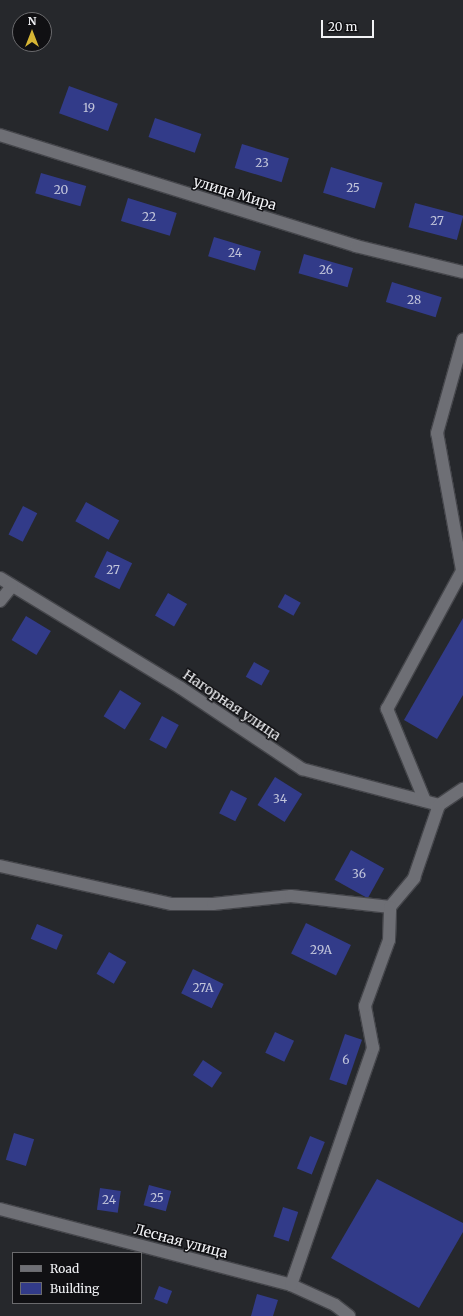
<!DOCTYPE html>
<html>
<head>
<meta charset="utf-8">
<style>
  body { margin:0 }
  #map { position:relative; width:463px; height:1316px; overflow:hidden; background:#26282c; font-family:Merriweather,serif }
  div>[style] { position:absolute }
  [style*='--x'] { left:calc(var(--x)*1px); top:calc(var(--y)*1px); width:calc(var(--w)*1px); rotate:calc(var(--a)*1deg) }
  .building>* { inset:0; background:#323b89; transform-origin:0 0 }
  .roads { filter:drop-shadow(1px 0 #45464b) drop-shadow(-1px 0 #45464b) drop-shadow(0 1px #45464b) drop-shadow(0 -1px #45464b) }
  .minor>* { height:12px; margin:-6px; padding:0 6px; transform-origin:6px; border-radius:6px; background:#6e6f75 }
  span { translate:-50% -50%; white-space:nowrap; text-align:center; line-height:1.15; -webkit-text-stroke:3px #101013; paint-order:stroke }
  .number-label { font-size:12px; color:#c1c4da }
  .number-label span { -webkit-text-stroke-width:0 }
  .street-label { font-size:14px; color:#f1f2f5 }
  .legend { position:absolute; left:12px; top:1252px; width:130px; height:52px; box-sizing:border-box; background:#101013; border:1px solid #6a6a6d; margin:0; padding:5px 7px; list-style:none; font-size:12px; color:#f1f2f5 }
  .legend li { display:flex; align-items:center; gap:8px; height:20px }
  .legend b { width:20px; border:1px solid #6a6a6d }
  .north { position:absolute; left:12px; top:12px; width:40px; height:40px; box-sizing:border-box; background:#101013; border:1px solid #6a6a6d; border-radius:50%; rotate:0deg; font-size:11px; font-weight:700; line-height:16px; text-align:center; color:#f1f2f5 }
  .north::after { content:''; display:block; margin:auto; width:14px; height:18px; background:#d6b534; clip-path:polygon(50% 0,100% 100%,50% 72%,0 100%) }
  .scale { position:absolute; left:321px; top:20px; width:53px; height:18px; box-sizing:border-box; border:2px solid #f1f2f5; border-top:0; padding-left:5px; font-size:12px; line-height:14px; white-space:nowrap; color:#f1f2f5; -webkit-text-stroke:3px #101013; paint-order:stroke }
</style>
</head>
<body>
<div id="map">
  <div class="building">
    <i style="left:69px;top:86px;width:52px;height:29px;rotate:20deg"></i>
    <i style="left:155px;top:118px;width:49px;height:20px;rotate:19deg"></i>
    <i style="left:242px;top:144px;width:49px;height:25px;rotate:17deg"></i>
    <i style="left:331px;top:167px;width:54px;height:27px;rotate:17deg"></i>
    <i style="left:41px;top:173px;width:47px;height:21px;rotate:16deg"></i>
    <i style="left:128px;top:198px;width:51px;height:24px;rotate:17deg"></i>
    <i style="left:415px;top:203px;width:50px;height:25px;rotate:15deg"></i>
    <i style="left:214px;top:237px;width:49px;height:20px;rotate:17deg"></i>
    <i style="left:304px;top:254px;width:51px;height:20px;rotate:16deg"></i>
    <i style="left:392px;top:282px;width:52px;height:21px;rotate:17deg"></i>
    <i style="left:86px;top:502px;width:38px;height:22px;rotate:29deg"></i>
    <i style="left:23px;top:506px;width:16px;height:32px;rotate:27deg"></i>
    <i style="left:107px;top:551px;width:28px;height:29px;rotate:26deg"></i>
    <i style="left:168px;top:593px;width:22px;height:26px;rotate:30deg"></i>
    <i style="left:285px;top:594px;width:18px;height:15px;rotate:29deg"></i>
    <i style="left:26px;top:616px;width:29px;height:28px;rotate:31deg"></i>
    <i style="clip-path:polygon(463px 618px,463px 695px,437px 739px,404px 720px)"></i>
    <i style="left:254px;top:662px;width:18px;height:17px;rotate:29deg"></i>
    <i style="left:120px;top:690px;width:25px;height:31px;rotate:32deg"></i>
    <i style="left:162px;top:716px;width:19px;height:27px;rotate:28deg"></i>
    <i style="left:275px;top:777px;width:32px;height:33px;rotate:32deg"></i>
    <i style="left:231px;top:790px;width:18px;height:26px;rotate:27deg"></i>
    <i style="left:351px;top:850px;width:38px;height:34px;rotate:29deg"></i>
    <i style="left:306px;top:923px;width:50px;height:34px;rotate:26deg"></i>
    <i style="left:37px;top:924px;width:28px;height:16px;rotate:23deg"></i>
    <i style="left:109px;top:952px;width:20px;height:25px;rotate:30deg"></i>
    <i style="left:193px;top:969px;width:34px;height:27px;rotate:26deg"></i>
    <i style="left:275px;top:1032px;width:21px;height:23px;rotate:25deg"></i>
    <i style="left:345px;top:1034px;width:18px;height:48px;rotate:19deg"></i>
    <i style="left:203px;top:1060px;width:23px;height:18px;rotate:34deg"></i>
    <i style="left:14px;top:1133px;width:21px;height:28px;rotate:17deg"></i>
    <i style="left:310px;top:1136px;width:16px;height:35px;rotate:22deg"></i>
    <i style="clip-path:polygon(377px 1179px,463px 1223px,463px 1232px,419px 1308px,331px 1258px)"></i>
    <i style="left:149px;top:1185px;width:23px;height:21px;rotate:15deg"></i>
    <i style="left:100px;top:1188px;width:21px;height:22px;rotate:8deg"></i>
    <i style="left:283px;top:1207px;width:16px;height:31px;rotate:18deg"></i>
    <i style="left:159px;top:1286px;width:14px;height:14px;rotate:21deg"></i>
    <i style="clip-path:polygon(257px 1294px,278px 1300px,273px 1316px,251px 1316px)"></i>
  </div>
  <div class="roads">
    <div class="minor">
      <i style="--x:0;--y:135;--w:373;--a:17.3"></i>
      <i style="--x:356;--y:246;--w:110;--a:13.7"></i>
      <i style="--x:462;--y:570;--w:139;--a:-100.3"></i>
      <i style="--x:437;--y:433;--w:97;--a:-74.4"></i>
      <i style="--x:0;--y:578;--w:212;--a:31.3"></i>
      <i style="--x:181;--y:688;--w:146;--a:33.8"></i>
      <i style="--x:302;--y:769;--w:142;--a:14.7"></i>
      <i style="--x:439;--y:805;--w:29;--a:-34"></i>
      <i style="--x:0;--y:601;--w:19;--a:-51"></i>
      <i style="--x:425;--y:801;--w:100;--a:-112.4"></i>
      <i style="--x:387;--y:709;--w:159;--a:-61.5"></i>
      <i style="--x:0;--y:866;--w:176;--a:12.5"></i>
      <i style="--x:172;--y:904;--w:41;--a:0"></i>
      <i style="--x:213;--y:904;--w:78;--a:-5.9"></i>
      <i style="--x:291;--y:896;--w:100;--a:6.3"></i>
      <i style="--x:390;--y:907;--w:38;--a:-50"></i>
      <i style="--x:414;--y:878;--w:77;--a:-71.1"></i>
      <i style="--x:0;--y:1209;--w:301;--a:14.6"></i>
      <i style="--x:291;--y:1285;--w:48;--a:24.4"></i>
      <i style="--x:335;--y:1305;--w:18;--a:38"></i>
      <i style="--x:291;--y:1285;--w:251;--a:-70.9"></i>
      <i style="--x:373;--y:1048;--w:43;--a:-100.8"></i>
      <i style="--x:365;--y:1006;--w:70;--a:-70"></i>
      <i style="--x:389;--y:940;--w:33;--a:-88"></i>
    </div>
  </div>
  <div class="number-label">
    <span style="left:89px;top:108px">19</span>
    <span style="left:262px;top:163px">23</span>
    <span style="left:353px;top:188px">25</span>
    <span style="left:61px;top:190px">20</span>
    <span style="left:149px;top:217px">22</span>
    <span style="left:437px;top:221px">27</span>
    <span style="left:235px;top:253px">24</span>
    <span style="left:326px;top:270px">26</span>
    <span style="left:414px;top:300px">28</span>
    <span style="left:113px;top:570px">27</span>
    <span style="left:280px;top:799px">34</span>
    <span style="left:359px;top:874px">36</span>
    <span style="left:321px;top:950px">29А</span>
    <span style="left:203px;top:988px">27А</span>
    <span style="left:346px;top:1060px">6</span>
    <span style="left:157px;top:1198px">25</span>
    <span style="left:109px;top:1200px">24</span>
  </div>
  <div class="street-label">
    <span style="left:235px;top:193px;rotate:17deg">улица Мира</span>
    <span style="left:232px;top:705px;rotate:34deg">Нагорная улица</span>
    <span style="left:181px;top:1241px;rotate:15deg">Лесная улица</span>
  </div>
  <ul class="legend">
  <li><b style="height:5px;background:#6e6f75"></b>Road</li>
  <li><b style="height:11px;background:#323b89"></b>Building</li>
  </ul>
  <div class="north">N</div>
  <div class="scale">20 m</div>
</div>
</body>
</html>
